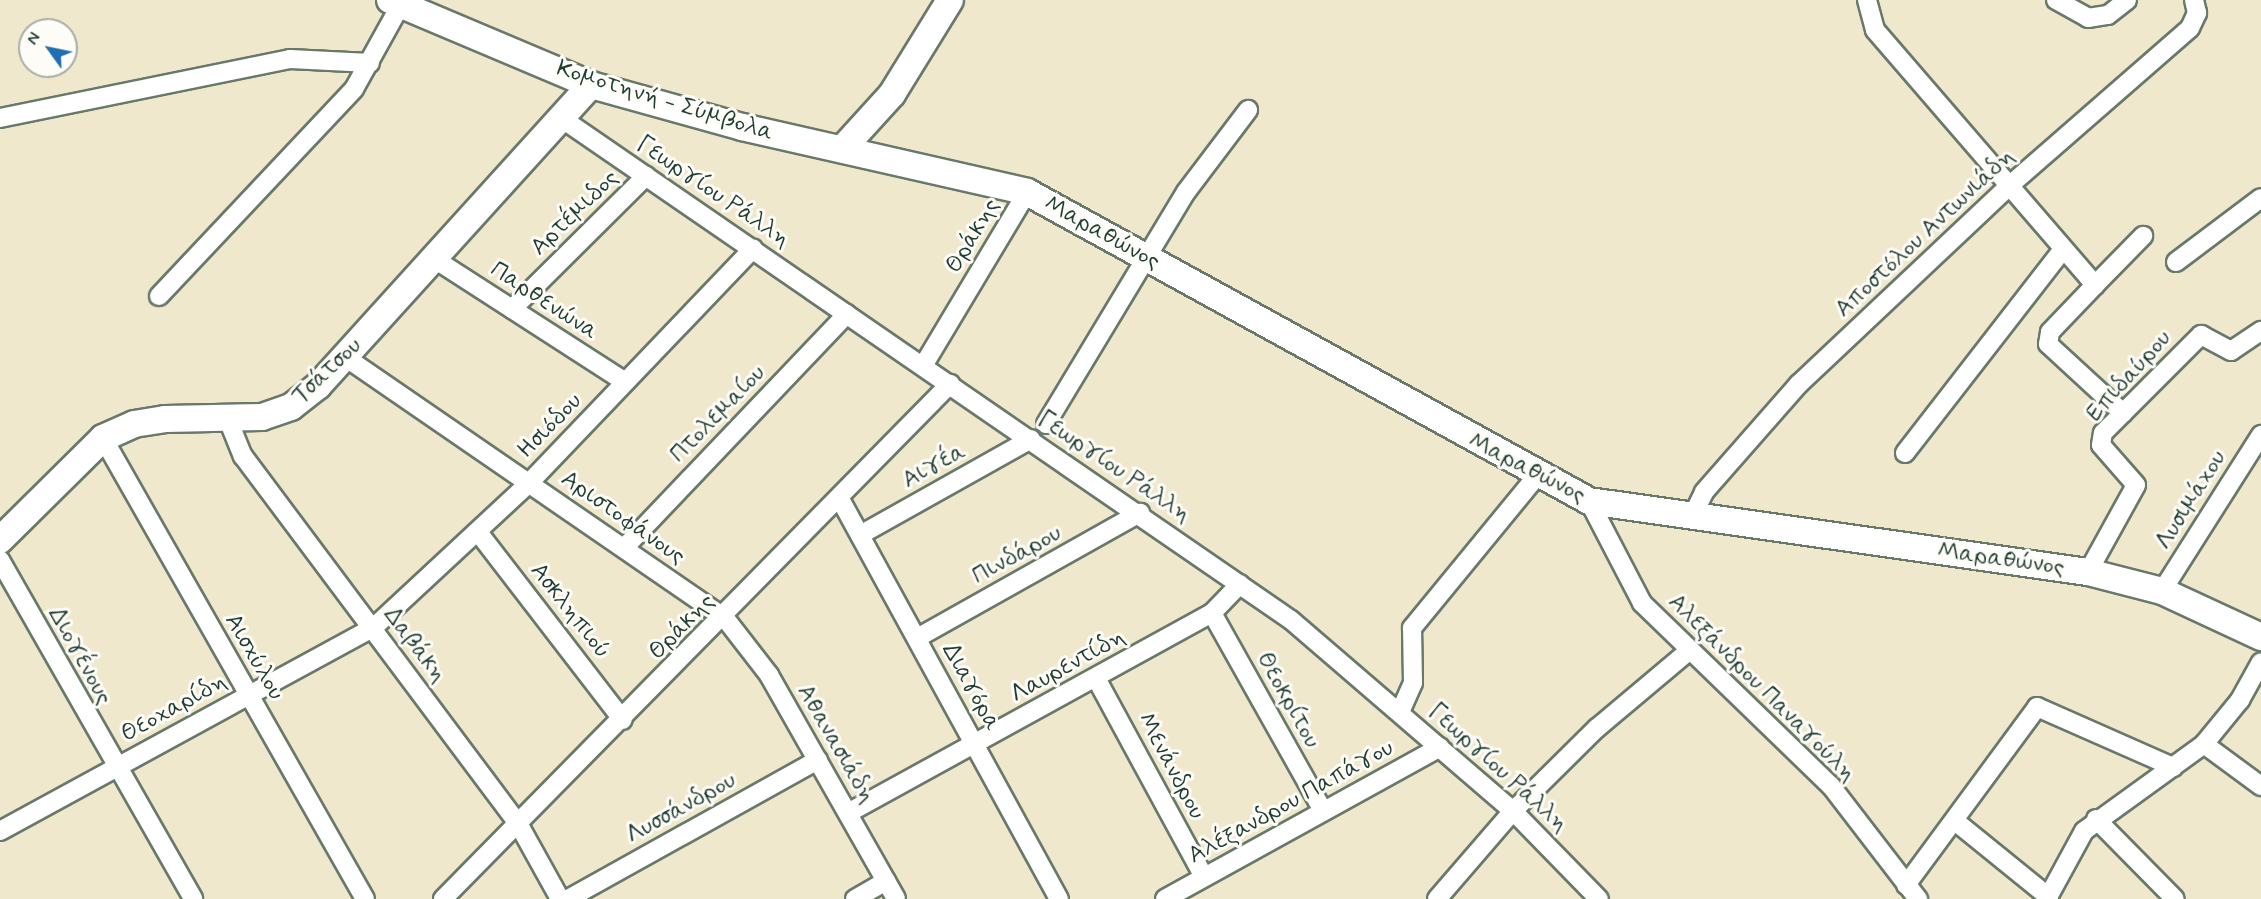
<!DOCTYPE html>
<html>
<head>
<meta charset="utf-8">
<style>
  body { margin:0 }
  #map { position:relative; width:2261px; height:899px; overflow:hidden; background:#f0e8cd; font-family:Mynerve,sans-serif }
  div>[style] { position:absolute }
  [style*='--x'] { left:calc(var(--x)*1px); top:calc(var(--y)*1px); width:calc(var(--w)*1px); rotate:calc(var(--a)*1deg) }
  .roads { filter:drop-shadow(2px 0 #68796a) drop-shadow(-2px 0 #68796a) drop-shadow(0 2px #68796a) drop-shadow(0 -2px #68796a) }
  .street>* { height:18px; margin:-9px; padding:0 9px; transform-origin:9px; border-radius:9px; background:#fff }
  .secondary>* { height:26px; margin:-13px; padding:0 13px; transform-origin:13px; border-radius:13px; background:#fff }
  span { translate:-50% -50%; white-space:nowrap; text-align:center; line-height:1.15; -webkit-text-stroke:6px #fdfcf7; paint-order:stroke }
  .street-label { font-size:24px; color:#1f3d34 }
  .north { position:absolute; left:18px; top:18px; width:60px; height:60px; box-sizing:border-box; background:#fdfcf7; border:2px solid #a4b0a9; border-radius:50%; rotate:303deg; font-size:16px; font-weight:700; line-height:24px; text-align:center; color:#1f3d34 }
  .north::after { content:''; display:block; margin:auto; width:21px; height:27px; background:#1f6fb2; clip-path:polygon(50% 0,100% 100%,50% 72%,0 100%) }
</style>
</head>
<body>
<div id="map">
  <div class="roads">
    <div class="street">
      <i style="--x:1867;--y:0;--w:31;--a:75"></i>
      <i style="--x:1875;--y:30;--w:337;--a:49.2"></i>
      <i style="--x:2095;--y:285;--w:65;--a:133.8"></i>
      <i style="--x:2050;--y:332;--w:12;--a:99"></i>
      <i style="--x:2048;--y:344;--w:102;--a:42.6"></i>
      <i style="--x:2056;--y:0;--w:37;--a:29"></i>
      <i style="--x:2088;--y:18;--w:20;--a:-9"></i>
      <i style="--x:2108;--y:15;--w:24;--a:-38"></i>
      <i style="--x:0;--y:118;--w:296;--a:-11.5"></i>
      <i style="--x:290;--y:59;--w:80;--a:2.9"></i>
      <i style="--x:564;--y:120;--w:882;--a:34.52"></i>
      <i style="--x:1291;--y:620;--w:293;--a:40.7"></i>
      <i style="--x:1513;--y:811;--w:123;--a:45.7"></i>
      <i style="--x:436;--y:260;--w:225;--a:32.8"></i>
      <i style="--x:2176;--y:262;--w:106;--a:-37"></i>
      <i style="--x:2095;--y:285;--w:69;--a:-45.6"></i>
      <i style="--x:159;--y:296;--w:284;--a:-46.7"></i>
      <i style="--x:354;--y:89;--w:95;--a:-61"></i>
      <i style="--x:512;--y:309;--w:189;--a:-44.8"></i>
      <i style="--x:345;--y:357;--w:461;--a:34.5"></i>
      <i style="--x:725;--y:618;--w:72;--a:52.3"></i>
      <i style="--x:769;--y:675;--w:257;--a:60.4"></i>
      <i style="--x:923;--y:366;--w:203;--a:-59.1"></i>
      <i style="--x:229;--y:422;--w:37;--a:68"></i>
      <i style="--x:243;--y:456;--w:461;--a:53.2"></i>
      <i style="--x:519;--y:825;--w:85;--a:61"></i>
      <i style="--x:1046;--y:424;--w:271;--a:-58.9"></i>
      <i style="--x:1186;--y:192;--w:103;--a:-52.9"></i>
      <i style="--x:103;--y:438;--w:530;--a:60.39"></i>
      <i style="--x:1905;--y:453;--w:258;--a:-52.2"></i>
      <i style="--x:840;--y:499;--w:456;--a:61.3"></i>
      <i style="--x:1589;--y:501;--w:115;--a:62.5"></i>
      <i style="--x:1642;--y:603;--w:263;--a:44.1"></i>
      <i style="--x:1831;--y:786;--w:143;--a:52.4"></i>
      <i style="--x:1693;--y:515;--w:25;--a:-64"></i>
      <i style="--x:1704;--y:492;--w:144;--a:-48.7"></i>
      <i style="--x:1799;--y:384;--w:289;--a:-43.3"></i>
      <i style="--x:2009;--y:186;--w:240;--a:-41.1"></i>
      <i style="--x:2190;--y:28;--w:17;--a:-65"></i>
      <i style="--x:2197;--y:13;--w:13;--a:-103"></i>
      <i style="--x:478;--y:532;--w:237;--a:52.4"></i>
      <i style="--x:860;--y:535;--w:196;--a:-29.3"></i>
      <i style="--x:624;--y:548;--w:323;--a:-46.4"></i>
      <i style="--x:0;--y:560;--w:390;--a:60.3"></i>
      <i style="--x:2088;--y:572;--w:99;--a:-61.1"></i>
      <i style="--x:2136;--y:485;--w:53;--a:-131.2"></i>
      <i style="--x:2101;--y:445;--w:12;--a:-81"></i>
      <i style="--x:2103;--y:433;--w:139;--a:-45"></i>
      <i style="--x:2201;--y:335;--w:34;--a:28"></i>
      <i style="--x:2231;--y:351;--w:36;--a:-34"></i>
      <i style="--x:2162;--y:591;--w:185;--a:-57.6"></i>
      <i style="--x:1212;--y:613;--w:227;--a:60.7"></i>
      <i style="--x:917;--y:638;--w:256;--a:-29.3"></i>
      <i style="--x:1096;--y:678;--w:226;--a:61.5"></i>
      <i style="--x:1400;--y:712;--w:32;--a:-66"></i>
      <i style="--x:1413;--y:683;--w:55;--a:-91"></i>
      <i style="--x:1412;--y:628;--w:197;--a:-50.6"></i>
      <i style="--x:2204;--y:744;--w:71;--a:36.4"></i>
      <i style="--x:848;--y:813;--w:415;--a:-28.8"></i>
      <i style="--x:1212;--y:613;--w:40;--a:-46"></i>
      <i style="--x:2096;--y:819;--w:112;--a:45.4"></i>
      <i style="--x:1955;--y:821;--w:121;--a:39"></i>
      <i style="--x:0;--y:831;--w:425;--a:-28.6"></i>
      <i style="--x:373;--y:628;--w:214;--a:-42.9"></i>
      <i style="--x:530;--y:482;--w:323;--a:-46.3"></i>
      <i style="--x:1906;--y:885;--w:221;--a:-53.6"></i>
      <i style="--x:2037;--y:707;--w:149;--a:23.8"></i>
      <i style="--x:443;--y:899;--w:723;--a:-45.45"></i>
      <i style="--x:568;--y:899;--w:286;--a:-29.1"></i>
      <i style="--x:855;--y:899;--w:36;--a:-30"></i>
      <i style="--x:1165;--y:899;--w:314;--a:-28.9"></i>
      <i style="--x:1437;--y:899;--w:116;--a:-49.2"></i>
      <i style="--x:1513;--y:811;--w:118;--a:-44.7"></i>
      <i style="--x:1597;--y:728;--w:121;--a:-40"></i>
      <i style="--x:2047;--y:899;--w:77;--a:-61.4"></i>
      <i style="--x:2084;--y:831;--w:148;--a:-35.9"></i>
      <i style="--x:2204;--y:744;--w:57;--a:-50.7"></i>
      <i style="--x:2240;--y:700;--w:43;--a:-61.1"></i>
    </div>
    <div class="secondary">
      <i style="--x:390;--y:0;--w:218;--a:22.9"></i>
      <i style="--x:591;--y:85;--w:157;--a:15.5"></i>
      <i style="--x:742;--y:127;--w:292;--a:12.8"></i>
      <i style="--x:1027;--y:192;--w:641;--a:28.8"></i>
      <i style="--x:1589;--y:501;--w:504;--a:8.1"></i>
      <i style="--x:2088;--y:572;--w:76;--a:14.4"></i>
      <i style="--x:2162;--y:591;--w:109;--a:24.9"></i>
      <i style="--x:844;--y:147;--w:72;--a:-47.8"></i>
      <i style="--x:892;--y:94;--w:110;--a:-58.3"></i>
      <i style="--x:0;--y:540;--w:145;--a:-44.7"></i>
      <i style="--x:103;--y:438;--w:34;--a:-24"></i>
      <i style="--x:134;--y:424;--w:31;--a:-9"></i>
      <i style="--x:165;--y:419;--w:97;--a:-1.2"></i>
      <i style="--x:262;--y:417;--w:31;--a:-19"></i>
      <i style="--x:291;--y:407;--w:34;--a:-38"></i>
      <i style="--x:318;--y:386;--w:406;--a:-47.8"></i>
    </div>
  </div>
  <div class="street-label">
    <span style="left:665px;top:101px;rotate:17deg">Κομοτηνή - Σύμβολα</span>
    <span style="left:713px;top:192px;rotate:34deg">Γεωργίου Ράλλη</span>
    <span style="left:575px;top:213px;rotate:-44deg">Αρτέμιδος</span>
    <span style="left:1102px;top:233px;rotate:29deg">Μαραθώνος</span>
    <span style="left:1925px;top:233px;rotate:-43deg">Αποστόλου Αντωνιάδη</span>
    <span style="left:973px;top:236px;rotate:-59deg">Θράκης</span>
    <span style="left:544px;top:301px;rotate:33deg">Παρθενώνα</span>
    <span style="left:327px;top:371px;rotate:-43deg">Τσάτσου</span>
    <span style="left:2129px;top:376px;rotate:-48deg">Επιδαύρου</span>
    <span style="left:718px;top:414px;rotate:-46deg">Πτολεμαίου</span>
    <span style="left:550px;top:426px;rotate:-46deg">Ησιόδου</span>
    <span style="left:934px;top:466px;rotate:-29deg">Αιγέα</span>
    <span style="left:1114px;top:467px;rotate:34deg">Γεωργίου Ράλλη</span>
    <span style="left:1527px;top:468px;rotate:27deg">Μαραθώνος</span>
    <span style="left:2191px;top:500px;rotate:-58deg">Λυσιμάχου</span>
    <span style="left:623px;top:518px;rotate:35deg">Αριστοφάνους</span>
    <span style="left:1017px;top:555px;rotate:-29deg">Πινδάρου</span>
    <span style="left:2001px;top:559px;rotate:8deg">Μαραθώνος</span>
    <span style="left:570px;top:611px;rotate:52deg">Ασκληπιού</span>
    <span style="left:682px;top:627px;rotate:-45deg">Θράκης</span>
    <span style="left:415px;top:645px;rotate:53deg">Δαβάκη</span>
    <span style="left:80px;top:656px;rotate:61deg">Διογένους</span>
    <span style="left:254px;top:657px;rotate:60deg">Αισχύλου</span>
    <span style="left:1068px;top:666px;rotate:-29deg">Λαυρεντίδη</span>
    <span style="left:971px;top:687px;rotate:61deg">Διαγόρα</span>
    <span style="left:1762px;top:688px;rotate:45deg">Αλεξάνδρου Παναγούλη</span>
    <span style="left:1288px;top:700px;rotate:61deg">Θεοκρίτου</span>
    <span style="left:174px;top:708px;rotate:-29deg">Θεοχαρίδη</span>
    <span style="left:836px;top:744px;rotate:60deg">Αθανασιάδη</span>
    <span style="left:1171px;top:766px;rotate:62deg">Μενάνδρου</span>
    <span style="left:1498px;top:768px;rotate:42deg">Γεωργίου Ράλλη</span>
    <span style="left:1291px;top:802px;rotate:-29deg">Αλέξανδρου Παπάγου</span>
    <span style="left:681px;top:808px;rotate:-29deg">Λυσσάνδρου</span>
  </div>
  <div class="north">N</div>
</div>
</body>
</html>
